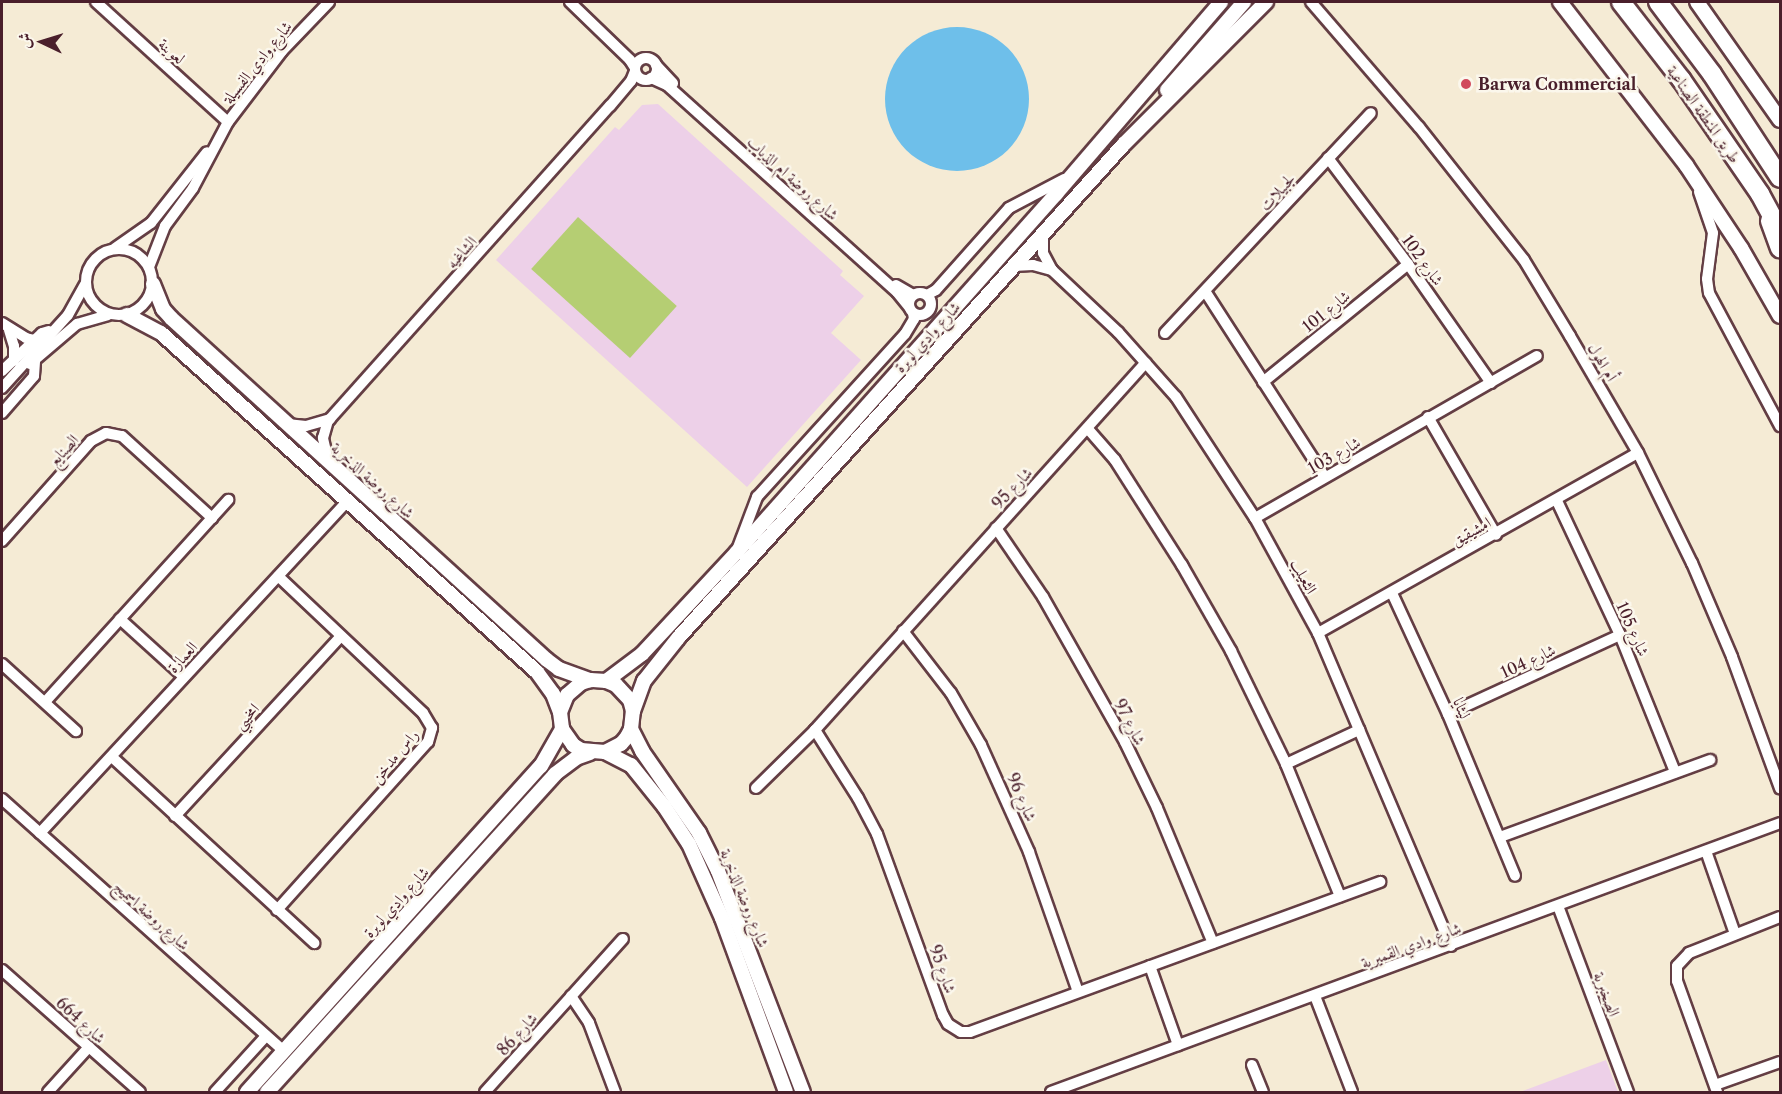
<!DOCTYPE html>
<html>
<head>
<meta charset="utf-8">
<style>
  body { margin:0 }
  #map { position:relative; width:1782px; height:1094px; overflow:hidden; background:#f5ebd5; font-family:"Libre Caslon Text",Amiri,serif }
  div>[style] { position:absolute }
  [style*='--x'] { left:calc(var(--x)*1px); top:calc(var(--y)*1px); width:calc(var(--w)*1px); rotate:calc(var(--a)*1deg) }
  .built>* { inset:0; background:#edd0e8 }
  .green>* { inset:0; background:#b5ce73; transform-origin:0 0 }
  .water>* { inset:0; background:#6ebfea }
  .round { border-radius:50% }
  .roads { filter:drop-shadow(2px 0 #643e44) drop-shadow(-2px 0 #643e44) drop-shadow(0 2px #643e44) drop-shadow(0 -2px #643e44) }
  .minor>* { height:10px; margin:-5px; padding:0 5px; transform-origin:5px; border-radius:5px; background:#fff }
  .minor>.ring { margin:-5px; padding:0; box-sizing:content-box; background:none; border:10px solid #fff; border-radius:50% }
  .tertiary>* { height:14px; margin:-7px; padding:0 7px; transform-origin:7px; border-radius:7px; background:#fff }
  .trunk>* { height:18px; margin:-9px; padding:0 9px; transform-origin:9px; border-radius:9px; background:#fff }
  .dots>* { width:16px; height:16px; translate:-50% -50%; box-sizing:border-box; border:3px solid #fbf7ec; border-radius:50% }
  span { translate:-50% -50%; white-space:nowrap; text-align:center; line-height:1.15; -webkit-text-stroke:5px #fbf7ec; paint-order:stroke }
  .street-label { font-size:16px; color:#4a1f2b }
  .poi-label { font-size:16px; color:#4a1f2b; font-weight:700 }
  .left { translate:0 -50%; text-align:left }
  .frame { position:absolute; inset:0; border:3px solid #4a1f2b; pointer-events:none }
  .north { position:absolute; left:12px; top:12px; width:60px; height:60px; -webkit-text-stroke:4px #fbf7ec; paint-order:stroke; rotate:274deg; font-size:16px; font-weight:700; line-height:24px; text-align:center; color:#4a1f2b }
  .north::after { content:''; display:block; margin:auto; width:21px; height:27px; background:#4a1f2b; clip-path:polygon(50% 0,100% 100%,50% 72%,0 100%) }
</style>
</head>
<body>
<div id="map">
  <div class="built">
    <i style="clip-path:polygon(658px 104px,843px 271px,840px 275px,864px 296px,831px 333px,861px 360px,747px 487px,496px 260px,615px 127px,619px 130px,642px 105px)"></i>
    <i style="clip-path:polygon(1606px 1060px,1618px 1092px,1520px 1092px)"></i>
  </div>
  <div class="green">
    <i style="left:578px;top:217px;width:133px;height:70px;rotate:42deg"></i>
  </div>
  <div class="water">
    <i class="round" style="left:885px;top:27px;width:144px;height:144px"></i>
  </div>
  <div class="roads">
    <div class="minor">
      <i style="--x:96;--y:2;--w:178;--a:42.3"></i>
      <i style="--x:570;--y:2;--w:83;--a:44"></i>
      <i style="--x:630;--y:60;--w:9;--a:58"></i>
      <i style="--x:1311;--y:2;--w:165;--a:49.2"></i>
      <i style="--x:1419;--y:127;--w:169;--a:51.7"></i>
      <i style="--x:1524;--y:260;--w:89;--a:58.8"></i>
      <i style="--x:1570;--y:336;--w:135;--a:59.8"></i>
      <i style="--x:1638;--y:453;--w:123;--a:63.9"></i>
      <i style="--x:1692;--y:563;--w:102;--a:66.9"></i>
      <i style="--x:1732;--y:657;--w:140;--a:69.9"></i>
      <i class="ring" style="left:635px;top:58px;width:12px;height:12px"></i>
      <i style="--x:656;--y:65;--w:25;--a:47"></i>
      <i style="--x:651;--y:78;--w:17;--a:24"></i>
      <i style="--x:667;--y:85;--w:309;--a:42"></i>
      <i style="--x:897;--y:292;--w:19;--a:51"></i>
      <i style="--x:1328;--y:158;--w:133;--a:53"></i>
      <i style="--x:1408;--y:264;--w:145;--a:55.1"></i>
      <i style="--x:1699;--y:192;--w:43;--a:71.1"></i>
      <i style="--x:1713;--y:233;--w:46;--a:97.4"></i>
      <i style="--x:1707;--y:279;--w:14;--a:82"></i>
      <i style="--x:1709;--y:293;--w:151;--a:61.9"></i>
      <i style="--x:1043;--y:233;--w:20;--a:90"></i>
      <i style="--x:1043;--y:253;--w:19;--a:62"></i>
      <i style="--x:1052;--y:270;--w:91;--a:43.2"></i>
      <i style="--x:1118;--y:332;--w:87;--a:48.3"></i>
      <i style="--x:1176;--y:397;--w:145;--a:56.9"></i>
      <i style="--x:1255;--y:518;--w:131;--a:61.3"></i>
      <i style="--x:1318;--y:633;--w:340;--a:67"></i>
      <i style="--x:115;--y:248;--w:44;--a:-34.8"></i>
      <i style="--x:151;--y:223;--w:90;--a:-51.7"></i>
      <i class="ring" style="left:86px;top:249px;width:56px;height:56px"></i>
      <i style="--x:1013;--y:266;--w:20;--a:-3"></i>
      <i style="--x:1033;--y:265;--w:20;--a:15"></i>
      <i style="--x:149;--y:267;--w:44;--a:-68.7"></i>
      <i style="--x:165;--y:226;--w:47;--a:-53.6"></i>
      <i style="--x:193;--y:188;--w:75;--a:-62.1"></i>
      <i style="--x:228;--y:122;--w:89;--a:-52.7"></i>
      <i style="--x:282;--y:51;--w:68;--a:-46.2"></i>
      <i style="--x:896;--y:285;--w:20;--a:30"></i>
      <i style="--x:1205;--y:291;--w:221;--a:57.2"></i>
      <i class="ring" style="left:909px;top:293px;width:12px;height:12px"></i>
      <i style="--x:927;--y:295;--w:10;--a:-29"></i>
      <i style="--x:936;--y:290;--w:110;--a:-48.3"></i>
      <i style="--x:1009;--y:208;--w:62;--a:-27.8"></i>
      <i style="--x:2;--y:323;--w:28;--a:32"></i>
      <i style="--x:26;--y:338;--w:9;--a:13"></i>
      <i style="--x:9;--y:330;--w:17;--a:73"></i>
      <i style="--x:14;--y:346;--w:15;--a:90"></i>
      <i style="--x:1165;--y:333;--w:301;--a:-46.9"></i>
      <i style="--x:30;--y:364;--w:62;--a:-40.4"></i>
      <i style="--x:77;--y:324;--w:32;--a:-16"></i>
      <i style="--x:2;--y:371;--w:55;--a:-43.5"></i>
      <i style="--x:42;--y:333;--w:7;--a:-16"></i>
      <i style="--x:1263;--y:382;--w:187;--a:-39.1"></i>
      <i style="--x:2;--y:388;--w:98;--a:-47.9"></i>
      <i style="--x:68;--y:315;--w:35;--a:-61"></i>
      <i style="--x:2;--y:413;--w:49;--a:-49.1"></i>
      <i style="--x:34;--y:376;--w:15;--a:-86"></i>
      <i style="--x:1428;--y:417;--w:136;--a:60"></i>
      <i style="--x:287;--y:424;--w:19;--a:6"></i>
      <i style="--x:306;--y:426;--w:25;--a:-16"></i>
      <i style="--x:1088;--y:429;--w:41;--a:48.9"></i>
      <i style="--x:1115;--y:460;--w:125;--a:57.5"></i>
      <i style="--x:1182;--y:565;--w:99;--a:60.3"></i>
      <i style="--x:1231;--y:651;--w:126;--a:64"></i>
      <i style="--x:1286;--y:764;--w:143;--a:67.8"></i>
      <i style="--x:328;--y:460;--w:23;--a:-103"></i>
      <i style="--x:323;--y:438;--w:18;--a:-74"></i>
      <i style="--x:328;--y:421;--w:423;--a:-48.2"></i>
      <i style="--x:610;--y:106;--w:33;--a:-50"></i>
      <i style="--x:631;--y:81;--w:11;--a:-68"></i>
      <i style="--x:1557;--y:501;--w:148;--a:64.8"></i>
      <i style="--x:1620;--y:635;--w:148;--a:68.1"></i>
      <i style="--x:1255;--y:518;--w:325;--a:-29.9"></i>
      <i style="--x:996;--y:528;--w:83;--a:55.7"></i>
      <i style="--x:1043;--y:597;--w:167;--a:60.5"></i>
      <i style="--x:1125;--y:742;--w:73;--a:64.1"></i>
      <i style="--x:1157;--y:808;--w:146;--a:67.5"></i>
      <i style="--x:2;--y:541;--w:134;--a:-48.3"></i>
      <i style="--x:91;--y:441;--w:17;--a:-28"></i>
      <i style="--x:106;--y:433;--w:16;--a:11"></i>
      <i style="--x:122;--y:436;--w:122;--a:42.3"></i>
      <i style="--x:737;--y:550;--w:57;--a:-69.3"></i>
      <i style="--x:757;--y:497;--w:220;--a:-47.8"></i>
      <i style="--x:905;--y:334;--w:17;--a:-59"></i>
      <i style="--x:914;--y:319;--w:6;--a:-99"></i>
      <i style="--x:1392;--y:593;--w:133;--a:65.2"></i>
      <i style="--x:1448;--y:714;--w:175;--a:67.5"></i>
      <i style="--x:120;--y:619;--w:86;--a:42.2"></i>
      <i style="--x:903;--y:631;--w:78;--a:52.3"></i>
      <i style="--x:951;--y:693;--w:60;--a:60"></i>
      <i style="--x:981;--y:745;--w:117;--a:65.8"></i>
      <i style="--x:1029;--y:852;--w:148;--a:70.7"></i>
      <i style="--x:1318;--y:633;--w:367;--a:-29.4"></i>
      <i style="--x:2;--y:664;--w:100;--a:42.2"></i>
      <i style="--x:45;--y:702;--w:273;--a:-47.8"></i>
      <i style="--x:1448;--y:714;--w:189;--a:-24.7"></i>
      <i style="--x:815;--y:730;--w:80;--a:57.7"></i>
      <i style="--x:858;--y:798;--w:41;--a:62.2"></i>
      <i style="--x:877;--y:834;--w:193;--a:70"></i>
      <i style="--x:943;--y:1015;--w:10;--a:61"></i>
      <i style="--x:948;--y:1024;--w:15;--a:32"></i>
      <i style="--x:961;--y:1032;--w:9;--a:0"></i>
      <i style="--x:970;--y:1032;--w:437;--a:-20.1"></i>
      <i style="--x:112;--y:757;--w:275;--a:42.6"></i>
      <i style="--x:1286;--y:764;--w:81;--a:-25"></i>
      <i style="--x:756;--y:788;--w:83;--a:-44.5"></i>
      <i style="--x:815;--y:730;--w:494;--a:-48"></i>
      <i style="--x:2;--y:799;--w:378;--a:41.8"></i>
      <i style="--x:175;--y:816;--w:243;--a:-47.3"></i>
      <i style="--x:40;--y:833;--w:451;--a:-47.2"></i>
      <i style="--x:1500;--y:837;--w:224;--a:-20.1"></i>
      <i style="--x:1706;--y:851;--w:88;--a:70.7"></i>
      <i style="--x:1558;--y:906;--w:199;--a:69.4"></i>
      <i style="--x:277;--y:910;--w:226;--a:-48.1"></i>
      <i style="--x:428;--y:742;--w:15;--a:-74"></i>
      <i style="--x:432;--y:728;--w:17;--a:-121"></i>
      <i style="--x:423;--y:713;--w:199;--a:-136.6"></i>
      <i style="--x:1150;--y:966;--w:84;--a:70.5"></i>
      <i style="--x:2;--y:970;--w:184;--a:41.5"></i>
      <i style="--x:571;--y:996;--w:32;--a:56"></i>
      <i style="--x:589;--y:1023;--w:74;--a:69.4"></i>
      <i style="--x:1315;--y:996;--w:103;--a:68.9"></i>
      <i style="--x:1252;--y:1065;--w:29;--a:68"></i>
      <i style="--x:1715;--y:1085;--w:69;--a:-19.5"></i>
      <i style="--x:48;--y:1092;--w:61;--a:-47.7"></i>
      <i style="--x:215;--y:1092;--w:76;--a:-47.7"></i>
      <i style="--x:485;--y:1092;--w:206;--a:-48"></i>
      <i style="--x:1051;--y:1092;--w:777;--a:-20.25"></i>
      <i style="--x:1717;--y:1092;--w:118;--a:-109.8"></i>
      <i style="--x:1677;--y:981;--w:15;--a:-90"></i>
      <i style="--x:1677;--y:966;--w:18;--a:-47"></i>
      <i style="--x:1689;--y:953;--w:98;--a:-21.6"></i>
    </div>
    <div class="tertiary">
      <i style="--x:1560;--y:2;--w:206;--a:52.3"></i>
      <i style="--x:1686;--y:165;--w:100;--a:56.5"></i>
      <i style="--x:1741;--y:248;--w:78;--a:60.2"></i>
      <i style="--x:1697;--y:2;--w:144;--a:54.9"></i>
      <i style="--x:1167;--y:90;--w:117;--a:-48.8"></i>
      <i style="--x:153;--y:284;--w:27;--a:68"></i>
      <i style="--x:163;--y:309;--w:12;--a:48"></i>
      <i style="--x:171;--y:318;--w:508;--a:42.29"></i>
      <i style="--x:547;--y:660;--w:15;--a:37"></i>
      <i style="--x:559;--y:669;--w:33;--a:20"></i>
      <i style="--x:127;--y:315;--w:38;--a:28"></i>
      <i style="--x:161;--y:333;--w:506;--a:42.04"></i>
      <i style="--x:537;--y:672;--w:27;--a:54"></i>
      <i style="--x:553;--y:694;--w:19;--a:69"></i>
      <i style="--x:606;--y:681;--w:45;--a:-36.9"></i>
      <i style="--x:642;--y:654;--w:139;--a:-47"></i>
      <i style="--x:737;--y:552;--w:480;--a:-48.3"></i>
      <i style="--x:1056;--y:194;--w:253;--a:-49.3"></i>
      <i style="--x:633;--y:711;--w:32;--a:-70"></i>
      <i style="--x:644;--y:681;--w:56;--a:-51.5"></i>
      <i style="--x:679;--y:637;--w:664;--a:-47.93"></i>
      <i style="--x:1124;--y:144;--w:201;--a:-45"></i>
      <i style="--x:631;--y:729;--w:25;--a:63"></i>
      <i style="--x:642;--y:751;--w:100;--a:55.2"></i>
      <i style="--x:699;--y:833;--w:42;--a:63.4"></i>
      <i style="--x:718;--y:871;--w:237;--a:69"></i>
      <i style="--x:605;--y:752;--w:18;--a:-27"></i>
      <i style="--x:621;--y:744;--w:9;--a:-49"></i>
      <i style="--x:627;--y:737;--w:9;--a:-63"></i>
      <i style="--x:631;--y:729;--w:18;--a:-84"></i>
      <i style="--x:633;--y:711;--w:11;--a:-105"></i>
      <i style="--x:630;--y:700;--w:21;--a:-133"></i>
      <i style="--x:616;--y:685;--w:11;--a:-158"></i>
      <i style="--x:606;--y:681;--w:16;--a:-176"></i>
      <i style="--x:590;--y:680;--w:9;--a:162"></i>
      <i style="--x:581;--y:683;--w:18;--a:139"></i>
      <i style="--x:567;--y:695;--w:18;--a:112"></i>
      <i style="--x:560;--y:712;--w:17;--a:83"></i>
      <i style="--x:562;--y:729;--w:19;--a:55"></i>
      <i style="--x:573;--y:745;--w:9;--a:32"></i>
      <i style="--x:581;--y:750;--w:24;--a:5"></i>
      <i style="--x:605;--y:752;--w:29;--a:27"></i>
      <i style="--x:631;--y:765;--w:53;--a:51.2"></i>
      <i style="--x:664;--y:806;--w:45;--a:56.7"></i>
      <i style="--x:689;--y:844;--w:81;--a:66"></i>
      <i style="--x:722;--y:918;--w:185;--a:69.8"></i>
      <i style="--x:247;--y:1092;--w:439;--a:-48"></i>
      <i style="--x:541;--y:766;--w:43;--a:-60.4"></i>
      <i style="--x:267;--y:1092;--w:429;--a:-47.8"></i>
      <i style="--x:555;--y:774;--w:26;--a:-37"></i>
      <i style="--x:576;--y:758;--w:15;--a:-20"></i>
    </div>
    <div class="trunk">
      <i style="--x:1621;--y:2;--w:98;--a:52.1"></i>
      <i style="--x:1681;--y:79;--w:140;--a:55.5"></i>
      <i style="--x:1760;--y:194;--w:42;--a:61.6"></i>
      <i style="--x:1658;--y:2;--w:90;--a:53.1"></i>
      <i style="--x:1712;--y:74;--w:124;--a:56.8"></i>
      <i style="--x:1770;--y:221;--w:29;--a:70"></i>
    </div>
  </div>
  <div class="dots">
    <i style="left:1466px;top:84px;background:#d1495b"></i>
  </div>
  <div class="street-label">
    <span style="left:172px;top:51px;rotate:42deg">لعوينة</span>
    <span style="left:257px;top:62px;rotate:-51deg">شارع وادي الفسيلة</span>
    <span style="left:1704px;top:114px;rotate:55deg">طريق المنطقة الصناعية</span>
    <span style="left:793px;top:178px;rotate:42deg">شارع روضة ام الذياب</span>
    <span style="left:1277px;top:192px;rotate:-48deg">لجبيلات</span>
    <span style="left:461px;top:252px;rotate:-48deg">الشاغيه</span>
    <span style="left:1423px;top:260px;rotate:54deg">شارع 102</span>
    <span style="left:1326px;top:311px;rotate:-39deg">شارع 101</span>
    <span style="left:927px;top:337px;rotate:-48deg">شارع وادي لوبرة</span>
    <span style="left:1603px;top:362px;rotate:59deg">أم الهول</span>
    <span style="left:63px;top:450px;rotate:-48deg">الصنايع</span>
    <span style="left:1334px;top:455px;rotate:-30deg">شارع 103</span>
    <span style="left:373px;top:480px;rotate:42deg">شارع روضة الذخرية</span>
    <span style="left:1012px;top:488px;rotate:-47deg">شارع 95</span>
    <span style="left:1471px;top:531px;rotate:-29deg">امشيقيق</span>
    <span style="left:1304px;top:576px;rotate:61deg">الثعيلب</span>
    <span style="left:1633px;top:629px;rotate:66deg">شارع 105</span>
    <span style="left:182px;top:657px;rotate:-47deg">العمارة</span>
    <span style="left:1528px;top:661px;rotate:-25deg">شارع 104</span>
    <span style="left:1462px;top:708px;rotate:66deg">ليثايا</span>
    <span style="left:246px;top:716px;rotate:-47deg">امخيبي</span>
    <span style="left:1130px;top:722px;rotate:62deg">شارع 97</span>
    <span style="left:394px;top:756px;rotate:-50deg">راس مدخن</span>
    <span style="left:1022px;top:797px;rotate:66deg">شارع 96</span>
    <span style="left:745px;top:898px;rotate:68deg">شارع روضة الذخرية</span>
    <span style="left:396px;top:902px;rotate:-48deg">شارع وادي لوبرة</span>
    <span style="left:152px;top:915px;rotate:42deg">شارع روضة اسميح</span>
    <span style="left:1411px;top:945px;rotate:-20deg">شارع وادي القميرية</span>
    <span style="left:943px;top:969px;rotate:70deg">شارع 95</span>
    <span style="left:1607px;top:994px;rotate:69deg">الصخبرية</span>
    <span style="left:81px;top:1020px;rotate:42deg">شارع 664</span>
    <span style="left:517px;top:1034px;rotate:-48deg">شارع 86</span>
  </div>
  <div class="poi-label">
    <span class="left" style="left:1478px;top:84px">Barwa Commercial</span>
  </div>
  <div class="frame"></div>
  <div class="north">ش</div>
</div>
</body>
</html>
